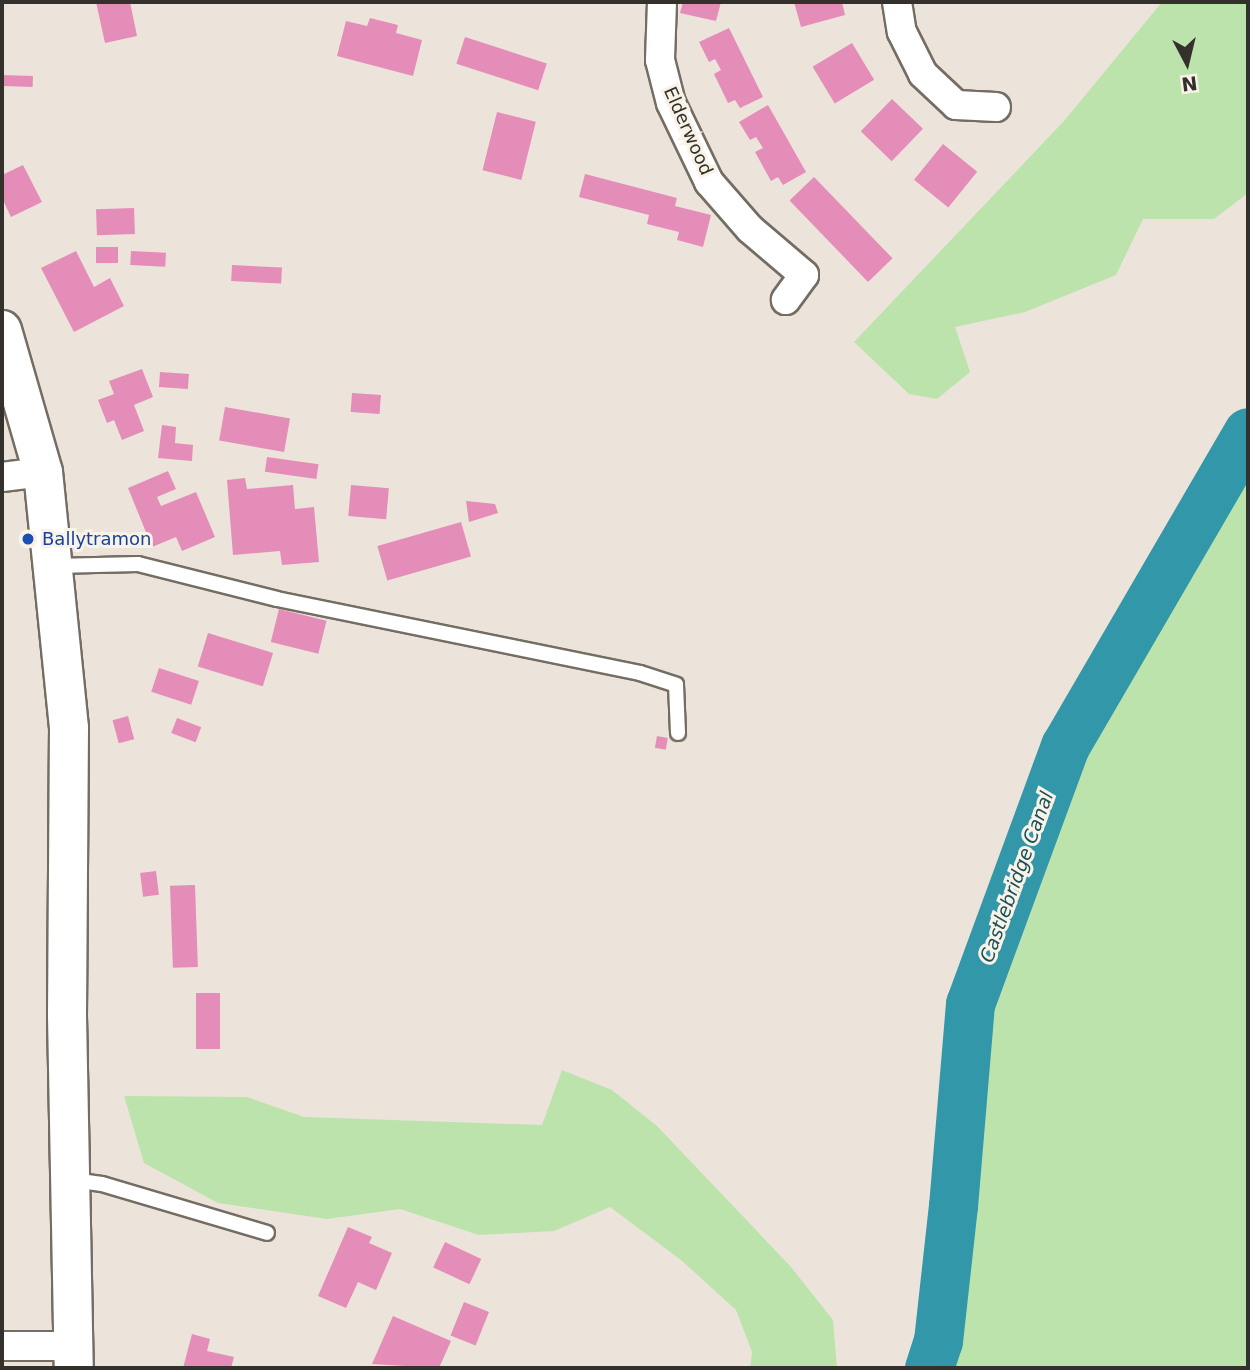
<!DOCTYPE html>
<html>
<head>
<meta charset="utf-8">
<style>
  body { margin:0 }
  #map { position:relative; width:1250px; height:1370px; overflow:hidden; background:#ece4da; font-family:"DejaVu Sans",sans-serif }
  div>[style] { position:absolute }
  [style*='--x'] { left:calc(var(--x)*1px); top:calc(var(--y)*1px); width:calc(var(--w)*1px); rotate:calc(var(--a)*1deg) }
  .green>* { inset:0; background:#bce3ab }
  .river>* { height:49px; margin:-24.5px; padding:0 24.5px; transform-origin:24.5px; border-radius:24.5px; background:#3297a9 }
  .building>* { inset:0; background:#e38db8; transform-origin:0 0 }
  .roads { filter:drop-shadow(2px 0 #746d64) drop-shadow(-2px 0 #746d64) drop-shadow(0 2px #746d64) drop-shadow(0 -2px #746d64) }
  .service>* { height:14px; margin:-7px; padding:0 7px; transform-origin:7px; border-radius:7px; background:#fff }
  .minor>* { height:28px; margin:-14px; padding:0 14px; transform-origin:14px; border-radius:14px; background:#fff }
  .secondary>* { height:38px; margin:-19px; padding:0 19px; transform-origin:19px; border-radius:19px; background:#fff }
  .dots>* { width:19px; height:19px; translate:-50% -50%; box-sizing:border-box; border:4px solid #f9f2e7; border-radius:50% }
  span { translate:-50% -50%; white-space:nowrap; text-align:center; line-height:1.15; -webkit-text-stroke:6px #f9f2e7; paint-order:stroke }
  .street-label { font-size:18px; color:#34312d }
  .transit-label { font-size:18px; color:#164399 }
  .left { translate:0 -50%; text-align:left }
  .water-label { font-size:19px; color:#174f59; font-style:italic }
  .frame { position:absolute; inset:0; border:4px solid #34312d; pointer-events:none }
  .north { position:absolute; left:1152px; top:28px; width:70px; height:70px; -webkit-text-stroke:5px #f9f2e7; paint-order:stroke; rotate:173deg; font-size:19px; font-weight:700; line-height:28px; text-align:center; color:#34312d }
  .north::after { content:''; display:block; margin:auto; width:24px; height:32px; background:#34312d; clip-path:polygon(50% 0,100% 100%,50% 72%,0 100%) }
</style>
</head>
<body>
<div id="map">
  <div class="green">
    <i style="clip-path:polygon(1162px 2px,1248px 2px,1248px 193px,1214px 219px,1143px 219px,1116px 275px,1025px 312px,955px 327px,970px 372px,937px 399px,909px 394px,854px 342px,1064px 121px)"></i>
    <i style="clip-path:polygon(1248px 432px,1248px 1368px,929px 1368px,938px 1341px,953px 1206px,970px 1004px,1065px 746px)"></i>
    <i style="clip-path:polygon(562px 1070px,612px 1090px,657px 1126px,791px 1267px,833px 1320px,837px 1368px,750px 1368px,752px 1352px,736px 1310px,681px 1260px,610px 1207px,554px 1231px,479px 1235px,400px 1209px,327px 1219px,218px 1203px,144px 1163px,124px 1096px,247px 1097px,304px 1117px,542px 1125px)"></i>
  </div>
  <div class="river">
    <i style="--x:929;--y:1368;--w:28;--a:-72"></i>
    <i style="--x:938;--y:1341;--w:136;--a:-83.7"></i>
    <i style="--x:953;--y:1206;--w:203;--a:-85.2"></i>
    <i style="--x:970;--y:1004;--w:275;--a:-69.8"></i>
    <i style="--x:1065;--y:746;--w:363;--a:-59.8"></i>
  </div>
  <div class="building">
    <i style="clip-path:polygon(96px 2px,130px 2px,137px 36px,105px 43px)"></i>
    <i style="clip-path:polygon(683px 2px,721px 2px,716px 21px,680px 13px)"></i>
    <i style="clip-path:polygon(794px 2px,842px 2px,845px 15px,801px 27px)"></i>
    <i style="clip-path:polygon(370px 18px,398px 25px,396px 33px,422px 40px,413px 76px,337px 56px,346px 21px,367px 26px)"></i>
    <i style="clip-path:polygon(729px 28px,763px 97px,740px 108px,735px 100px,728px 103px,714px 74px,721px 70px,715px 59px,709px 62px,699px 42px)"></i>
    <i style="left:465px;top:37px;width:86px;height:28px;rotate:18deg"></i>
    <i style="left:852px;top:43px;width:43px;height:46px;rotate:59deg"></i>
    <i style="left:2px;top:75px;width:31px;height:11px;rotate:2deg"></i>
    <i style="left:892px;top:99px;width:43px;height:45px;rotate:44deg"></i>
    <i style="clip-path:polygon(768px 105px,806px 172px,783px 185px,778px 177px,771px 181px,755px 152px,763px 148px,756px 137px,750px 140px,739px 122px)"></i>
    <i style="left:497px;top:112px;width:40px;height:60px;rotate:14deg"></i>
    <i style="left:943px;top:144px;width:44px;height:46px;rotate:39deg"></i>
    <i style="clip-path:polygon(23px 165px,42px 202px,11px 217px,2px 198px,2px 175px)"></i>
    <i style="clip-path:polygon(585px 174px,677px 198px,675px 206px,711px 215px,703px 247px,677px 240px,679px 232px,647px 224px,649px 215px,579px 197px)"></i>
    <i style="left:814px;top:177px;width:113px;height:34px;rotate:46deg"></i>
    <i style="left:134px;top:208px;width:26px;height:38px;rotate:88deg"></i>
    <i style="left:96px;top:247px;width:22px;height:16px"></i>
    <i style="clip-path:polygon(76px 251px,94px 287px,110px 278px,124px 306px,74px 332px,41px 268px)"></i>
    <i style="left:131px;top:251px;width:35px;height:14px;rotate:3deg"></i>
    <i style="left:232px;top:265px;width:50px;height:16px;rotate:3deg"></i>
    <i style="clip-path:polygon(142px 369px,153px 397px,134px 405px,144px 431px,122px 440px,114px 420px,107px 423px,98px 400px,114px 394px,109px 381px)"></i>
    <i style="left:160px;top:372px;width:29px;height:15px;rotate:4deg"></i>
    <i style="left:352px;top:393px;width:29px;height:19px;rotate:4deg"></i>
    <i style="left:225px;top:407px;width:66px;height:34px;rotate:10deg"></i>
    <i style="clip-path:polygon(162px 425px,176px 427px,175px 443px,193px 445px,192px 461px,158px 458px)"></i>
    <i style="left:267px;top:457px;width:52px;height:15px;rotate:8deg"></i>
    <i style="clip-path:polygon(168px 471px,176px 489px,157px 497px,161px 506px,196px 492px,215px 537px,182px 551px,176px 537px,152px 547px,128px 488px)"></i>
    <i style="clip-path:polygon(245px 478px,247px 489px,293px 485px,295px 509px,314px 507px,319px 562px,282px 565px,280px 551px,233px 555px,227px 480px)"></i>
    <i style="left:351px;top:485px;width:38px;height:31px;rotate:5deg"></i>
    <i style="clip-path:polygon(466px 501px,495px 504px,498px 513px,469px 522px)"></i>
    <i style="left:461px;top:522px;width:36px;height:87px;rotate:74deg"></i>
    <i style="left:279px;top:609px;width:49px;height:34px;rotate:14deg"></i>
    <i style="left:208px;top:633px;width:68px;height:35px;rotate:17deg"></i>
    <i style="left:159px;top:668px;width:42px;height:25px;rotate:18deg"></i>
    <i style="left:128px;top:716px;width:24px;height:16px;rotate:75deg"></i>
    <i style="left:177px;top:718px;width:26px;height:16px;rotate:21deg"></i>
    <i style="left:657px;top:736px;width:11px;height:12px;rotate:10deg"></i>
    <i style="left:156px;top:871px;width:24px;height:16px;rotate:83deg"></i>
    <i style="left:195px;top:885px;width:82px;height:25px;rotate:88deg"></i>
    <i style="left:196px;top:993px;width:24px;height:56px"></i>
    <i style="clip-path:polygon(348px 1227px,372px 1237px,369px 1243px,392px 1253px,376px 1290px,358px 1282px,346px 1308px,318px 1296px)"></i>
    <i style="left:445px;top:1242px;width:40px;height:28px;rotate:25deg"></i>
    <i style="left:464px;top:1302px;width:27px;height:36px;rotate:22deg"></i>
    <i style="clip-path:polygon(393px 1316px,451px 1341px,439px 1368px,372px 1364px)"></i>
    <i style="clip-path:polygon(192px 1334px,210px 1339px,207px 1351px,234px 1357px,231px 1368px,183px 1368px)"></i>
  </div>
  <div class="roads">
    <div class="service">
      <i style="--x:54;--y:566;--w:84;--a:-1.4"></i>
      <i style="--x:138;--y:564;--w:143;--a:14.1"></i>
      <i style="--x:277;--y:599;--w:370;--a:11.5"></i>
      <i style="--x:640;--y:673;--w:38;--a:18"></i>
      <i style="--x:676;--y:685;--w:48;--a:87.6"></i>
      <i style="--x:73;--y:1180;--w:29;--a:8"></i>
      <i style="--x:102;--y:1184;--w:172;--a:16.5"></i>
    </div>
    <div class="minor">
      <i style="--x:662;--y:2;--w:58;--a:92"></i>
      <i style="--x:660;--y:60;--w:44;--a:75.7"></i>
      <i style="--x:671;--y:103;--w:88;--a:64.3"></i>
      <i style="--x:709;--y:182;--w:62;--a:48.9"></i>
      <i style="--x:750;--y:229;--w:71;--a:40.4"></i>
      <i style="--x:804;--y:275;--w:31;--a:126"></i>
      <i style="--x:897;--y:2;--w:30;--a:81"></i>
      <i style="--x:902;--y:32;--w:47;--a:63.4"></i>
      <i style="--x:923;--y:74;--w:45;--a:43.2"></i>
      <i style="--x:956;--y:105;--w:40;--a:2.9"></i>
      <i style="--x:2;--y:477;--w:41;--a:-7"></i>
      <i style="--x:2;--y:1346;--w:72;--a:0"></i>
    </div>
    <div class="secondary">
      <i style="--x:2;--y:330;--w:148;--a:73.9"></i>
      <i style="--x:43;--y:472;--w:257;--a:84.2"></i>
      <i style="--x:69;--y:728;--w:288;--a:90.4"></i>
      <i style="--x:67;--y:1016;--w:352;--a:88.9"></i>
    </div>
  </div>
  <div class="dots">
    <i style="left:28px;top:539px;background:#1a4fb4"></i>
  </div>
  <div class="street-label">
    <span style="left:688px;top:131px;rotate:66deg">Elderwood</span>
  </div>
  <div class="transit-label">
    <span class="left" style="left:42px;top:539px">Ballytramon</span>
  </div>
  <div class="water-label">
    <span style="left:1017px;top:877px;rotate:-70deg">Castlebridge Canal</span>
  </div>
  <div class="frame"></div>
  <div class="north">N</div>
</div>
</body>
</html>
